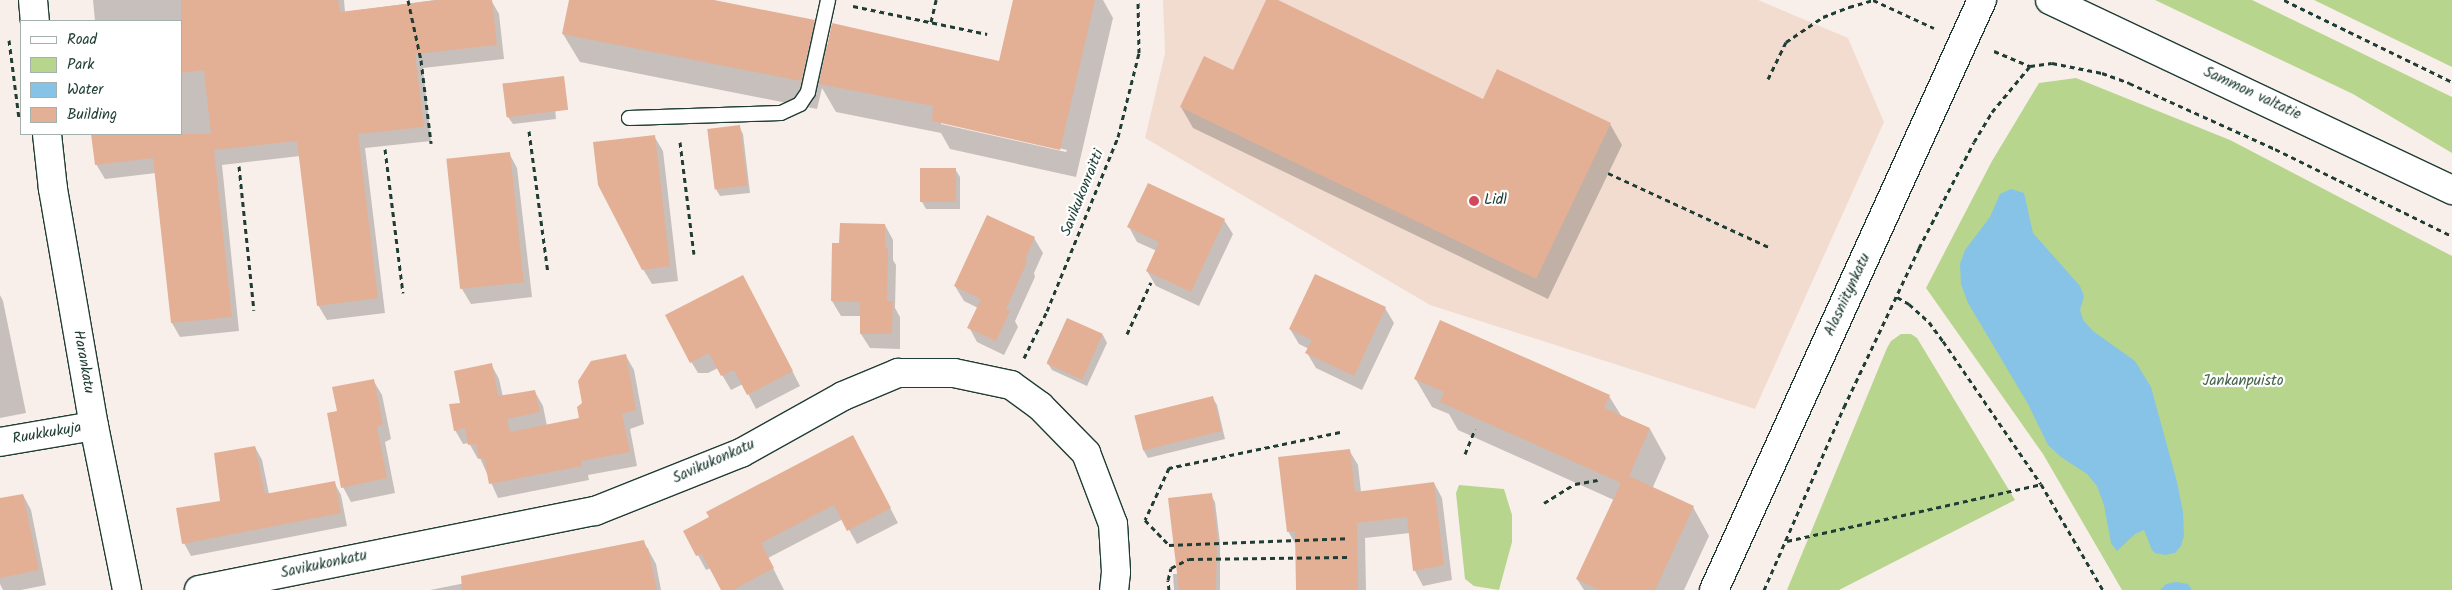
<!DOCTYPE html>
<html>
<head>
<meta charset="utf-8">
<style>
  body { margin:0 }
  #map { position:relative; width:2452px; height:590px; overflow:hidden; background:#f9efea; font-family:Kalam,sans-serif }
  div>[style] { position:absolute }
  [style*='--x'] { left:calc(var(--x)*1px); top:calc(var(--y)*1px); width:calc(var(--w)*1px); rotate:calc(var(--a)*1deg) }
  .built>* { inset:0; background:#f2dcd0 }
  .green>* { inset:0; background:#b7d58d }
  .water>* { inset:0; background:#86c3e6 }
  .shadow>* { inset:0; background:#0003 }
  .building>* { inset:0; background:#e3b095; transform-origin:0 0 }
  .path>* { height:3px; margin-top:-1.5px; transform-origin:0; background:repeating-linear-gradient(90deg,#1f3d34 0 5px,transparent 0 9px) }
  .roads { filter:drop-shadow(1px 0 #1f3d34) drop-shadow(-1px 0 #1f3d34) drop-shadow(0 1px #1f3d34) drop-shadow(0 -1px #1f3d34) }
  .lane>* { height:14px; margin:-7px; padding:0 7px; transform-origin:7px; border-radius:7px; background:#fff }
  .street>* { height:28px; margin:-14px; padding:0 14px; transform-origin:14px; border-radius:14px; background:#fff }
  .secondary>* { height:28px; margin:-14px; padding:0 14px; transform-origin:14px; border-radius:14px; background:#fff }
  .primary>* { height:28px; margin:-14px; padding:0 14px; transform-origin:14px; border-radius:14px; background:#fff }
  .dots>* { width:14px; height:14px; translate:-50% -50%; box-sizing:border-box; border:2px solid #fff; border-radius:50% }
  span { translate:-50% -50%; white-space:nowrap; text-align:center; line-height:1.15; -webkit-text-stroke:4.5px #fff; paint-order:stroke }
  .street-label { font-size:15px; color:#1f3d34 }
  .poi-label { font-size:15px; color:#1f3d34 }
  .left { translate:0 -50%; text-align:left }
  .park-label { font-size:15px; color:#45634a }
  .legend { position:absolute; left:20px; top:20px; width:162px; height:115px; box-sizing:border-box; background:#fff; border:1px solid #a5b1ae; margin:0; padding:6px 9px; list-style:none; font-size:15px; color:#1f3d34 }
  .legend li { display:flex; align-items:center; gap:10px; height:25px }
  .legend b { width:25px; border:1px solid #a5b1ae }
</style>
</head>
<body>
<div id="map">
  <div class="built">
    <i style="clip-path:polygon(1163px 0,1758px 0,1848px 38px,1884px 122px,1755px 409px,1430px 305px,1145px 138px,1165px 53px)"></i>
  </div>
  <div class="green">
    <i style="clip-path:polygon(2155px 0,2252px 0,2452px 97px,2452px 153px,2353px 94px)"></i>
    <i style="clip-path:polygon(2314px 0,2452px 0,2452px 67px)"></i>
    <i style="clip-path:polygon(2076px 78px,2230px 140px,2452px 256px,2452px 590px,2122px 590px,2043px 454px,1926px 288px,1992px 161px,2039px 83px)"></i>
    <i style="clip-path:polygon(1901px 334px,1911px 334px,1917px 338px,2015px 500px,1839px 590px,1787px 590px,1887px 348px,1891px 341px)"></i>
    <i style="clip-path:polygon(1459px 485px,1504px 489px,1512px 515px,1512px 542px,1499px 590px,1474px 586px,1465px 579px,1456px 493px)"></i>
  </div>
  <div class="water">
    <i style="clip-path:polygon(2011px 189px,2024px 193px,2033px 233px,2080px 286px,2084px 296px,2080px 310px,2083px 320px,2093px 331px,2135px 361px,2151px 387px,2177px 482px,2183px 512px,2184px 536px,2181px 546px,2175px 553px,2165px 555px,2155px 553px,2152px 550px,2144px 530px,2135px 534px,2117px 551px,2111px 543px,2104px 505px,2097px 486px,2087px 474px,2061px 457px,2048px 445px,2028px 404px,1968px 303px,1961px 284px,1960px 264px,1965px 250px,1990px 217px,2000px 194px)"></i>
    <i style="clip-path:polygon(2176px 582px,2188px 584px,2192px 590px,2160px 590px,2166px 584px)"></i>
  </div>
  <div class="shadow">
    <i style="clip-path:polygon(93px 0,344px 0,345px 12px,435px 0,491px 0,499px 14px,504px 59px,423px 68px,431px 141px,365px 148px,385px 313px,327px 320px,318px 305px,300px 156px,222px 165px,239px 331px,180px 337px,172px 323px,156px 173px,105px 179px,96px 164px,93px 134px,181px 134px,181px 21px,95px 21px)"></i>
    <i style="clip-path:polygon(evenodd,570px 0,708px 0,814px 21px,828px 46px,1000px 63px,1014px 0,1103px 0,1113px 18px,1076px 177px,950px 149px,941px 133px,836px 112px,822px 88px,817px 109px,580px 62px,563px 34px,570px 0,941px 121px,1067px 150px,1066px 152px,941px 124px,941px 121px)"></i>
    <i style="clip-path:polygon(1268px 0,1275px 0,1483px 100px,1610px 124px,1622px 145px,1548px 299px,1193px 128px,1181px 107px,1233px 72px)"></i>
    <i style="clip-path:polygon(553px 87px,556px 119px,513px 124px,508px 117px)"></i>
    <i style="clip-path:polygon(739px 126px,743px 134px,750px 193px,720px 196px,716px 189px,708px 130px)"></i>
    <i style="clip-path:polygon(654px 136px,663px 151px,678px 281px,652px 284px,643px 269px)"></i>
    <i style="clip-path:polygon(509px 153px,517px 168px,532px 297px,471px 304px,462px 289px)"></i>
    <i style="clip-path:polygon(955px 169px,960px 177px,960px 209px,926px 209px,922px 202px)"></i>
    <i style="clip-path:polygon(1224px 220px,1233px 234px,1199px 306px,1156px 286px,1147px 271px,1157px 251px,1137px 242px,1129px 227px)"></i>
    <i style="clip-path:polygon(885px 225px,893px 240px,893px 260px,896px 265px,895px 308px,900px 317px,900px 349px,870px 348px,861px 334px,861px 316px,841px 316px,832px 301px,840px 244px)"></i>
    <i style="clip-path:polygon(1034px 238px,1043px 253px,1034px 273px,1035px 277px,1015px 321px,1018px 327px,1004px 355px,977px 342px,969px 327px,978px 308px,964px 301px,955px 286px)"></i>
    <i style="clip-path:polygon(751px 291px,800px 386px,756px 409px,743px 384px,731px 390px,718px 368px,708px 373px,698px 373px,689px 358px)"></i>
    <i style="clip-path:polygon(0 295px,3px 301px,26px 413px,0 418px)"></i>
    <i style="clip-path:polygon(1385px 308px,1394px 323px,1362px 390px,1316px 368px,1307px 353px,1309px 349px,1299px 344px,1290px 329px)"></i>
    <i style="clip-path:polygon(1067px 319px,1103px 335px,1107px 343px,1087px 386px,1052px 370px,1047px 362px)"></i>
    <i style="clip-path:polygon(626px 356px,634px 370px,644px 424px,630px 429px,637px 466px,588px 475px,589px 480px,498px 498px,480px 458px,478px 459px,469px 443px,463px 444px,455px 430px,461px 404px,491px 364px,499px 379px,503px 397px,535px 392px,543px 406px,547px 426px,580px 419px)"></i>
    <i style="clip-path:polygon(1415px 378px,1609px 396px,1622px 417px,1650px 429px,1666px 458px,1652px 489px,1693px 507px,1709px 536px,1684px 590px,1584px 590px,1577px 579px,1614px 500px,1458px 430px,1449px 414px,1432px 407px)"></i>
    <i style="clip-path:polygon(373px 380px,382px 395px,391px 439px,385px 442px,395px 493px,351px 502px,343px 487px,339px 412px)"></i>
    <i style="clip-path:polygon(1212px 397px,1217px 405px,1225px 439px,1148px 458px,1144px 451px,1135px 417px)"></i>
    <i style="clip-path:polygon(255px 447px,262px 460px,269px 494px,334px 482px,341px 495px,347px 526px,191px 556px,184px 543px,221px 502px)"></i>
    <i style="clip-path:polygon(1349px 450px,1358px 465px,1361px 492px,1434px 483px,1442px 498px,1452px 580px,1423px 586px,1415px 571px,1410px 533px,1365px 538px,1366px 590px,1297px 590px,1296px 545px,1288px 531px)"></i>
    <i style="clip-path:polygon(861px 452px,898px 523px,857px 544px,843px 519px,768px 558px,784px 590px,722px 590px,711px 568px,706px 570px,685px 531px)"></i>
    <i style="clip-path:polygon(23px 495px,31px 510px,46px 585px,21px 590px,3px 590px,0 584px,0 500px)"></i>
    <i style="clip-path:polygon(1211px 495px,1215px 502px,1220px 543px,1220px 590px,1174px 590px,1173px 574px,1178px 574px)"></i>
    <i style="clip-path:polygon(644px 542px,656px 564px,661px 590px,430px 590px,511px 574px)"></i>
  </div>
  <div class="building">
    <i style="clip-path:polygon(181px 0,338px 0,340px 12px,438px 0,492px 0,497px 45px,415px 54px,424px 127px,358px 134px,378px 298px,317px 306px,297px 141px,214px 150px,232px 317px,171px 323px,153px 158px,95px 165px,91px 134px,211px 134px,204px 70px,181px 73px)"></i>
    <i style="clip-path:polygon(569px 0,714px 0,815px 20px,801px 81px,562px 34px)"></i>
    <i style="clip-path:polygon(1013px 0,1095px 0,1060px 150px,932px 121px,933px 106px,819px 84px,832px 23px,999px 61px)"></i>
    <i style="clip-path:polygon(1266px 0,1278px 0,1483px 99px,1497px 69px,1611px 123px,1536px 279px,1180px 107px,1204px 56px,1233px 70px)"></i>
    <i style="left:564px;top:76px;width:34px;height:62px;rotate:83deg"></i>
    <i style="left:740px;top:125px;width:61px;height:33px;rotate:83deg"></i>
    <i style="clip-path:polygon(655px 135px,670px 266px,642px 270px,598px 185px,593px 142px)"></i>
    <i style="left:510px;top:152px;width:131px;height:64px;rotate:84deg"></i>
    <i style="left:956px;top:168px;width:34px;height:36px;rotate:90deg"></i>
    <i style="clip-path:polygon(1148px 183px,1225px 219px,1191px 292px,1146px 271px,1159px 242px,1127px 227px)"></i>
    <i style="clip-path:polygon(987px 215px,1035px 237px,1026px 257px,1027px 262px,1006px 309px,1010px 311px,996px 341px,967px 328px,981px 299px,954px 286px)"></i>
    <i style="clip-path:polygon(840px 223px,885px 224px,885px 246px,888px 249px,887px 301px,893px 301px,892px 334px,860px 334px,860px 302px,831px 301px,832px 243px,839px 243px)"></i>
    <i style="clip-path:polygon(1315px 274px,1386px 307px,1354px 376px,1305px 353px,1312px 340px,1289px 329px)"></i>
    <i style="clip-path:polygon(743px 275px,793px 371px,747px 395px,734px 370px,721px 376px,709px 353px,690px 363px,665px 315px)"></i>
    <i style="left:1067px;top:318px;width:39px;height:50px;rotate:24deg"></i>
    <i style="clip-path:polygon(1440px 320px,1610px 395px,1604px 408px,1650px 428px,1629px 476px,1694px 506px,1655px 590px,1599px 590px,1576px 579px,1621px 483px,1440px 402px,1444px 392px,1414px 379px)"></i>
    <i style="clip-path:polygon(626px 354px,636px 410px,622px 414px,630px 452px,581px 461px,582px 466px,489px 484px,484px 458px,479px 459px,476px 444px,468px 445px,465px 428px,454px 431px,449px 404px,460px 403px,454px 371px,492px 363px,498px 396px,535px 390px,540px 412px,507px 419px,510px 432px,579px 418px,577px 407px,582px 403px,578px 381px,591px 361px)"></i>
    <i style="clip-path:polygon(374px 379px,383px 424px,377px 427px,387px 478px,341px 488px,327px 413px,337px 411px,332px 387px)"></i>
    <i style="left:1213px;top:396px;width:36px;height:81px;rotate:76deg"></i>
    <i style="clip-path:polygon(853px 435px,891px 508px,847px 531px,834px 505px,761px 543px,774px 568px,733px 590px,721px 590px,702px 554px,696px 556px,683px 531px,709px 517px,706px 512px)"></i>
    <i style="clip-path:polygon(255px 446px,265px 494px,335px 481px,341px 513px,182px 544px,176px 508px,220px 501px,214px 453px)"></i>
    <i style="clip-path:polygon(1350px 449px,1355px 492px,1434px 482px,1444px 565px,1413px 571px,1407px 517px,1357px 523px,1358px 590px,1296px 590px,1295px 531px,1287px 532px,1278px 457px)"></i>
    <i style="clip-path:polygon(1212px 493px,1217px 535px,1216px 590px,1179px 590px,1168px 498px)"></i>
    <i style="clip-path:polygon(23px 494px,39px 570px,0 578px,0 498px)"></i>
    <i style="clip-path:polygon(644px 540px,646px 549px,648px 548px,657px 590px,462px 590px,461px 576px)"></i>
  </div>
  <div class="path">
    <i style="--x:408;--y:0;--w:61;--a:77.8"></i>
    <i style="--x:421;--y:60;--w:84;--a:83.1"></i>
    <i style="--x:2284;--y:0;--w:187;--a:26"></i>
    <i style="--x:853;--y:6;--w:137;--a:11.8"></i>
    <i style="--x:931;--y:22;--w:23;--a:-77"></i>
    <i style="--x:9;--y:40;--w:79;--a:82.7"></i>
    <i style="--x:1994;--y:51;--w:39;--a:23"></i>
    <i style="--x:2030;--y:66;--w:22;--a:-8"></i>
    <i style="--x:2052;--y:63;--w:51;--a:11.3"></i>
    <i style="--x:2102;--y:73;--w:29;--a:20"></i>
    <i style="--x:2129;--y:83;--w:160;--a:24.3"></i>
    <i style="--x:2275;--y:149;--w:197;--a:26.2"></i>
    <i style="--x:1768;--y:79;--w:41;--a:-64.1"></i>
    <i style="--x:1786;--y:42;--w:45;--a:-34"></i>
    <i style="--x:1823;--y:17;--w:28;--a:-21"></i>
    <i style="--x:1849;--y:7;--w:25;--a:-16"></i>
    <i style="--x:1873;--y:0;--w:67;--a:24.7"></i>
    <i style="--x:529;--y:131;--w:143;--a:82.4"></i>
    <i style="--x:680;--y:142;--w:113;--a:82.9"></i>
    <i style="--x:385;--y:149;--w:145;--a:82.9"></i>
    <i style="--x:239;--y:166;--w:145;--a:84.1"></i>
    <i style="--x:1608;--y:173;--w:179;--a:24.7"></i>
    <i style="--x:1897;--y:297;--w:14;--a:30"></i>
    <i style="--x:1909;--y:304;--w:27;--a:42"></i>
    <i style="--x:1929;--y:322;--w:24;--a:54"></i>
    <i style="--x:1943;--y:341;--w:173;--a:55.6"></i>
    <i style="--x:2041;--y:484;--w:123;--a:59.7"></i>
    <i style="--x:1127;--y:334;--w:57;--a:-65.2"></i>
    <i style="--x:1024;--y:358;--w:52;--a:-63.9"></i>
    <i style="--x:1047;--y:311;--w:188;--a:-67.8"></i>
    <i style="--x:1118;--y:137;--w:87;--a:-76"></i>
    <i style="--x:1139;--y:53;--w:53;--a:-91.1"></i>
    <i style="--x:1340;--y:432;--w:175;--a:168.1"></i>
    <i style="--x:1169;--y:468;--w:57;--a:114.8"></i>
    <i style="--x:1145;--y:520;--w:35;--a:46"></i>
    <i style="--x:1169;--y:545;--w:179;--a:-2.2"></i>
    <i style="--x:1465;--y:454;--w:27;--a:-68"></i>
    <i style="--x:1544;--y:503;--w:36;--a:-32"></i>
    <i style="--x:1575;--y:484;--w:23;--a:-10"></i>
    <i style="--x:1787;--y:541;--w:260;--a:-12.6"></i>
    <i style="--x:1169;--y:590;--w:10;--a:-96"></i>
    <i style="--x:1168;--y:580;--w:12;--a:-76"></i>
    <i style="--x:1171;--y:568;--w:20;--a:-27"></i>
    <i style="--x:1189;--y:559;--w:158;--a:-0.7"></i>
    <i style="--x:1764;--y:590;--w:200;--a:-66.4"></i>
    <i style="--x:1844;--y:407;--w:176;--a:-64.7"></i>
    <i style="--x:1919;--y:248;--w:119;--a:-62.6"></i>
    <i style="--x:1974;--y:142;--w:35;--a:-59"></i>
    <i style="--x:1992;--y:112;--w:60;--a:-50.4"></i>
  </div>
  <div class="roads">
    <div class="lane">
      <i style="--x:629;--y:118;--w:152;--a:-1.9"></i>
      <i style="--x:781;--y:113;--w:21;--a:-25"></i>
      <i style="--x:800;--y:104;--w:14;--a:-56"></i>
      <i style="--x:808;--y:92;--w:94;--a:-77.7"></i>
    </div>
    <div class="street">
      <i style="--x:33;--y:0;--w:21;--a:85"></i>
      <i style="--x:47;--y:134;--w:55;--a:83.8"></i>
      <i style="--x:53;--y:189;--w:241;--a:80.2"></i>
      <i style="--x:94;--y:426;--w:167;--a:78.6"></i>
      <i style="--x:0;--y:442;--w:95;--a:-9.7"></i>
      <i style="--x:199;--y:590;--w:404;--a:-11.3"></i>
      <i style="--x:595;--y:511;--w:157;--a:-21.7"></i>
      <i style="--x:741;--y:453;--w:117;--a:-29.2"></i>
      <i style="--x:843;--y:396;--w:60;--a:-22.7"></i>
      <i style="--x:898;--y:373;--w:56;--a:0"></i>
      <i style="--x:954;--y:373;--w:58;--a:11.9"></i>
      <i style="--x:1011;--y:385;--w:36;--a:36"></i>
      <i style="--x:1040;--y:406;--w:66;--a:45.6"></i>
      <i style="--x:1086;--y:453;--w:76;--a:69.2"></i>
      <i style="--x:1113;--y:524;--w:48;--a:86.4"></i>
      <i style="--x:1116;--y:572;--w:18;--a:96"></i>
    </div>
    <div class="secondary">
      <i style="--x:1714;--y:590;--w:648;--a:-65.57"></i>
    </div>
    <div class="primary">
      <i style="--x:2050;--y:0;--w:445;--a:25.3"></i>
    </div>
  </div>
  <div class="dots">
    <i style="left:1474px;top:201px;background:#d1495b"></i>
  </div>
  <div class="street-label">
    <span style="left:2252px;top:94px;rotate:25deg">Sammon valtatie</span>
    <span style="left:1083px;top:193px;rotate:-68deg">Savikukonraitti</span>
    <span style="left:1848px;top:295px;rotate:-65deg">Alasniitynkatu</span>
    <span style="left:83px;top:362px;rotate:80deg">Harankatu</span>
    <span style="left:47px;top:434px;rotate:-10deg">Ruukkukuja</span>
    <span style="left:714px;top:462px;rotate:-24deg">Savikukonkatu</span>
    <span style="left:324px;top:565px;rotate:-12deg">Savikukonkatu</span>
  </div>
  <div class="poi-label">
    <span class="left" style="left:1484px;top:201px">Lidl</span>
  </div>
  <div class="park-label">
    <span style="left:2243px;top:382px">Jankanpuisto</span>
  </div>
  <ul class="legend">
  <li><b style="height:6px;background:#fff"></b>Road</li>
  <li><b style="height:14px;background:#b7d58d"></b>Park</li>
  <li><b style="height:14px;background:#86c3e6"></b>Water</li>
  <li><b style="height:14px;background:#e3b095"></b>Building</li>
  </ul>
</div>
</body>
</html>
